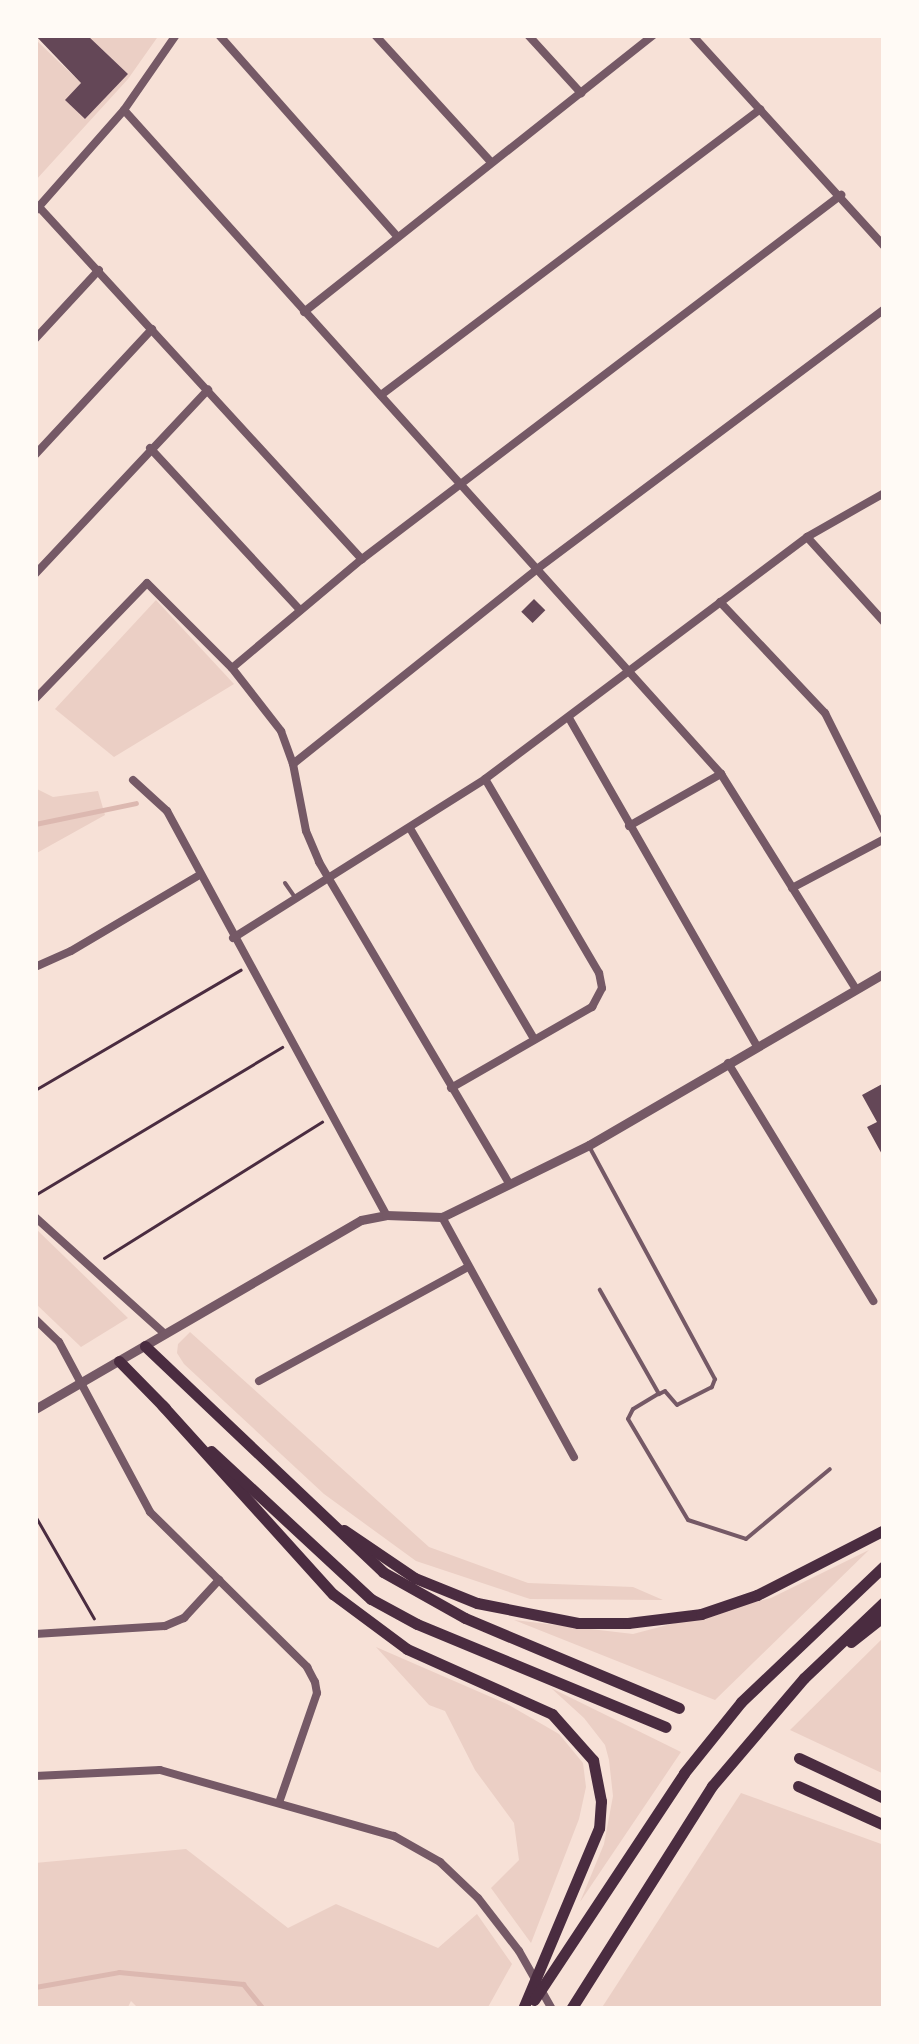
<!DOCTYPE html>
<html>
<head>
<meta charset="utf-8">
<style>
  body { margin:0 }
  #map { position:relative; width:919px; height:2044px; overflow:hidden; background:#f7e1d7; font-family:"Crimson Pro",serif }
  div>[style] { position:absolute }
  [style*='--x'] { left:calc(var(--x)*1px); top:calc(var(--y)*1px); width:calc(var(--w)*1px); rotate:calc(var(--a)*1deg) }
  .green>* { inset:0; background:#ebcfc5 }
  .stream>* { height:5px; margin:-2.5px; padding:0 2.5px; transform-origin:2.5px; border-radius:2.5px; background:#dcb8b0 }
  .building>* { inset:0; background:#644757; transform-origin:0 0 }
  .path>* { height:2.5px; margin:-1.25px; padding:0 1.25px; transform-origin:1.25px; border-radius:1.25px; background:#4a2c40 }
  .service>* { height:4px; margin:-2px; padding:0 2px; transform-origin:2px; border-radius:2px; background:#755966 }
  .minor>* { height:8px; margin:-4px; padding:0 4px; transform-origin:4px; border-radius:4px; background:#755966 }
  .tertiary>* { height:9px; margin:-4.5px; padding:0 4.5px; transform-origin:4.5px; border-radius:4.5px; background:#755966 }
  .trunk>* { height:11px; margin:-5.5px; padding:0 5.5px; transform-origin:5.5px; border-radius:5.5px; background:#4a2c40 }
  span { translate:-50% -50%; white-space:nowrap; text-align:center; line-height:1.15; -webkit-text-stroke:8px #fffaf5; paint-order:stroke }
  .frame { position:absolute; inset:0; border:38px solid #fffaf5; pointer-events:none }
</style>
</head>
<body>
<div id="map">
  <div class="green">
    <i style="clip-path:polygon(87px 35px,159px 35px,128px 79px,35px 181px,35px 39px,81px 83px,66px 100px,85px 119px,128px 74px)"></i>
    <i style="clip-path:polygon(156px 600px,234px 684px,114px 757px,55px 709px)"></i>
    <i style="clip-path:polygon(35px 788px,53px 797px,98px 791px,105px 815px,35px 854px)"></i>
    <i style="clip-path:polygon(35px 1228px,128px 1318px,81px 1347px,35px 1303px)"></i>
    <i style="clip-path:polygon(190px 1332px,429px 1547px,528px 1583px,633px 1587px,663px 1600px,530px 1599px,416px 1561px,324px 1494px,184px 1364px,177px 1353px,178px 1344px)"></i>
    <i style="clip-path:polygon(869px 1550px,715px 1700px,514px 1620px,633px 1634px,771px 1598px)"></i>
    <i style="clip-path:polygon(884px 1637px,884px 1774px,790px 1730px)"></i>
    <i style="clip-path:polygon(376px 1647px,507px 1704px,559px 1734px,583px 1763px,586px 1787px,579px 1819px,531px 1943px,491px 1888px,519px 1860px,514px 1823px,475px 1770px,445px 1711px,429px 1705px)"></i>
    <i style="clip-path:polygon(551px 1688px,681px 1752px,580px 1902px,604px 1844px,613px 1796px,609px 1760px,605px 1745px,584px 1718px)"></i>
    <i style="clip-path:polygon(741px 1793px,884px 1845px,884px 2009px,601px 2009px)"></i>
    <i style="clip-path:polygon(186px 1849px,288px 1928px,336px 1904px,438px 1948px,477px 1914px,512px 1964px,487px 2009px,139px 2009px,131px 2001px,127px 2009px,35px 2009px,35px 1863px)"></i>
  </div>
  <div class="stream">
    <i style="--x:35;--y:824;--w:103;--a:-11.7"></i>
    <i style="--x:35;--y:1987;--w:85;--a:-10.1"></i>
    <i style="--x:119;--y:1972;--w:125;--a:5.5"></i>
    <i style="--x:243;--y:1984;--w:32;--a:51"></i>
  </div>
  <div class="building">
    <i style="clip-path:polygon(35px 35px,87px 35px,128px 74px,85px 119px,65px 100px,81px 83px)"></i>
    <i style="left:534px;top:599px;width:16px;height:18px;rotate:45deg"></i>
    <i style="clip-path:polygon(884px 1083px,884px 1158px,867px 1127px,877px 1122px,862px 1095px)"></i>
  </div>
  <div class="path">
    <i style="--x:35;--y:1090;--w:238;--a:-30.3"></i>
    <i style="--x:35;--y:1195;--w:288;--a:-30.9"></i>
    <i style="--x:104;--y:1258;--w:257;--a:-32"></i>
    <i style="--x:35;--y:1515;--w:119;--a:60.2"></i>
  </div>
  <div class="service">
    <i style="--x:285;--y:883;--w:19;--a:55"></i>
    <i style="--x:590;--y:1148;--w:263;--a:61.6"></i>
    <i style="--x:715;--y:1379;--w:9;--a:111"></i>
    <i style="--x:712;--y:1387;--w:39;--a:153"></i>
    <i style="--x:677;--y:1405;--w:18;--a:-131"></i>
    <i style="--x:665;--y:1391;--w:7;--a:153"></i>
    <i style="--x:659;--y:1394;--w:120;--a:-119.6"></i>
    <i style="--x:658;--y:1394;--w:29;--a:149"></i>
    <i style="--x:633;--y:1409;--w:11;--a:117"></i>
    <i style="--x:628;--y:1419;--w:117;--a:59.3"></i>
    <i style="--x:688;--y:1520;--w:61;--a:18.1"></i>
    <i style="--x:746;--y:1539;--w:109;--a:-39.8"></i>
  </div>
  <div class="minor">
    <i style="--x:219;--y:35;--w:268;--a:48.5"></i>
    <i style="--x:375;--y:35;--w:172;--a:47.6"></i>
    <i style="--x:528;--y:35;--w:79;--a:47.6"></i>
    <i style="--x:692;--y:35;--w:285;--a:47.7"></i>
    <i style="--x:124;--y:110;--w:893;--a:48.04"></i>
    <i style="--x:721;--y:774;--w:254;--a:57.9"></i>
    <i style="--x:39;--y:207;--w:478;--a:47.5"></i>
    <i style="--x:35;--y:211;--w:135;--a:-48.6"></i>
    <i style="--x:124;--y:110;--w:91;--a:-55.3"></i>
    <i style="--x:304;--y:312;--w:446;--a:-38.4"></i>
    <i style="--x:35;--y:339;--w:94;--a:-47.2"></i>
    <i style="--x:381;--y:395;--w:475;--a:-37"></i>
    <i style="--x:150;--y:448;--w:221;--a:47.2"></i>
    <i style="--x:35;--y:455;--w:172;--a:-47.1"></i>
    <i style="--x:807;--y:537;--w:115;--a:47.8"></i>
    <i style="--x:35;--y:574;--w:253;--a:-46.8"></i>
    <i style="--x:720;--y:602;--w:153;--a:46.6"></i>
    <i style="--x:825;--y:713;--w:132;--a:63.4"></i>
    <i style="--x:232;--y:668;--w:170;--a:-40"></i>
    <i style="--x:362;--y:559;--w:602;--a:-37.23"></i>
    <i style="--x:35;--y:699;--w:161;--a:-46"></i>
    <i style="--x:147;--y:583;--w:120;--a:45"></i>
    <i style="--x:232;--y:668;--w:80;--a:52.1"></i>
    <i style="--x:281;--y:731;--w:35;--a:70"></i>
    <i style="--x:293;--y:764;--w:68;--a:79"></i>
    <i style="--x:306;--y:831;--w:34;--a:67"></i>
    <i style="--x:319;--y:862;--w:373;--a:59.4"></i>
    <i style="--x:569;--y:718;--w:378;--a:60.2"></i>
    <i style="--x:293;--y:764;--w:312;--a:-38.6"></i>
    <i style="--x:537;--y:569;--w:434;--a:-36.8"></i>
    <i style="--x:133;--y:780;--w:46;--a:42.4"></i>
    <i style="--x:167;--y:811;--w:460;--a:61.5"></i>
    <i style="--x:629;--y:826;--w:106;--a:-29.5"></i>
    <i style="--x:411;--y:830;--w:243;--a:59.5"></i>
    <i style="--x:792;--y:888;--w:104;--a:-28"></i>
    <i style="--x:233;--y:938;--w:298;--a:-32.2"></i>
    <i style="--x:485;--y:779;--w:403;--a:-36.9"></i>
    <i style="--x:807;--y:537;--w:89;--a:-29.7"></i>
    <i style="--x:35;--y:967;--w:39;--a:-24"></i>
    <i style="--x:71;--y:951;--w:147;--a:-30.6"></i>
    <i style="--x:728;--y:1063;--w:279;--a:58.6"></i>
    <i style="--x:451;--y:1088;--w:163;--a:-29.9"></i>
    <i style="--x:592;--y:1007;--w:21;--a:-62"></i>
    <i style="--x:602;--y:988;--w:15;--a:-101"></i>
    <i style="--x:599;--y:973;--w:225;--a:-120.4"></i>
    <i style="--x:35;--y:1217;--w:175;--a:42"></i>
    <i style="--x:442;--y:1217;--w:274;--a:61.2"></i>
    <i style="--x:35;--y:1319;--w:33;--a:44"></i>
    <i style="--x:59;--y:1342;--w:193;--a:61.8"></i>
    <i style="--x:150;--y:1512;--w:221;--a:44.6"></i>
    <i style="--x:307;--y:1667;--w:17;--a:62"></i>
    <i style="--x:315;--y:1682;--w:11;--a:80"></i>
    <i style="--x:317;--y:1693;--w:113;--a:109.1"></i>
    <i style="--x:259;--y:1381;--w:238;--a:-28.6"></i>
    <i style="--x:35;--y:1634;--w:130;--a:-3.5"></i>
    <i style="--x:165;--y:1626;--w:21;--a:-23"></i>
    <i style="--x:184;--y:1618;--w:52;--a:-47.4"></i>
    <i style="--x:35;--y:1776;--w:125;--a:-2.7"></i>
    <i style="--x:160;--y:1770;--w:243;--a:15.8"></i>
    <i style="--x:394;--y:1836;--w:53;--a:29.5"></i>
    <i style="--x:440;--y:1862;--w:52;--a:43.5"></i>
    <i style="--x:478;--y:1898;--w:67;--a:52.3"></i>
    <i style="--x:519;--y:1951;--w:67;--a:60.4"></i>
  </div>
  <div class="tertiary">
    <i style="--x:35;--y:1409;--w:377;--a:-30.1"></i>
    <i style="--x:361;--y:1220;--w:25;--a:-11"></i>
    <i style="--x:386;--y:1215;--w:56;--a:2"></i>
    <i style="--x:442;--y:1217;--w:164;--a:-26.1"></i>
    <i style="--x:589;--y:1145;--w:341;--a:-30.2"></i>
  </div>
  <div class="trunk">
    <i style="--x:145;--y:1346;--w:328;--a:43.5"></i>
    <i style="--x:383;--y:1572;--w:94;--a:29.3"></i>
    <i style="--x:465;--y:1618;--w:232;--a:22.8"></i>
    <i style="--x:119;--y:1361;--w:66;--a:45.6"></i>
    <i style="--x:162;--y:1405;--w:255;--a:47.9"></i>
    <i style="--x:333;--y:1594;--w:92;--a:36.6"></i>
    <i style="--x:407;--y:1649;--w:159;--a:24.1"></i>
    <i style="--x:552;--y:1714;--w:62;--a:48.3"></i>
    <i style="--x:593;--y:1760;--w:42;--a:79"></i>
    <i style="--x:601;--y:1801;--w:27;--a:94"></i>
    <i style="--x:599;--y:1828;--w:196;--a:112.8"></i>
    <i style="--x:211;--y:1451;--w:218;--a:42.8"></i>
    <i style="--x:371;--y:1599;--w:52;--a:28.5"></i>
    <i style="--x:417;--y:1624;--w:269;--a:22.5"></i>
    <i style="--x:344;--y:1530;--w:86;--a:34.1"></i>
    <i style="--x:415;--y:1578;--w:67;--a:22"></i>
    <i style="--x:477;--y:1603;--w:103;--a:11.2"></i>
    <i style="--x:578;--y:1623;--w:50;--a:0"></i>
    <i style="--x:628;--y:1623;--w:74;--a:-7"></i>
    <i style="--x:701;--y:1614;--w:59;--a:-18.7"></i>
    <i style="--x:757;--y:1595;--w:143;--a:-27.1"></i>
    <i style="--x:851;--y:1642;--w:42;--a:-38.2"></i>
    <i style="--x:799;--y:1758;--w:94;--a:25.2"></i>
    <i style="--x:798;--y:1786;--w:94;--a:24.4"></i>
    <i style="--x:534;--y:2000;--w:272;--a:-56.5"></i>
    <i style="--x:684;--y:1773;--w:91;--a:-51.2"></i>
    <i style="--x:741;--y:1702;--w:197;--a:-43.6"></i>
    <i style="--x:571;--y:2009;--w:264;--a:-57.7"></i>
    <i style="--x:712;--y:1786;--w:142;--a:-49.6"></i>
    <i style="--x:804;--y:1678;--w:110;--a:-43.5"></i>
  </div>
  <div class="frame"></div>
</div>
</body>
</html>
